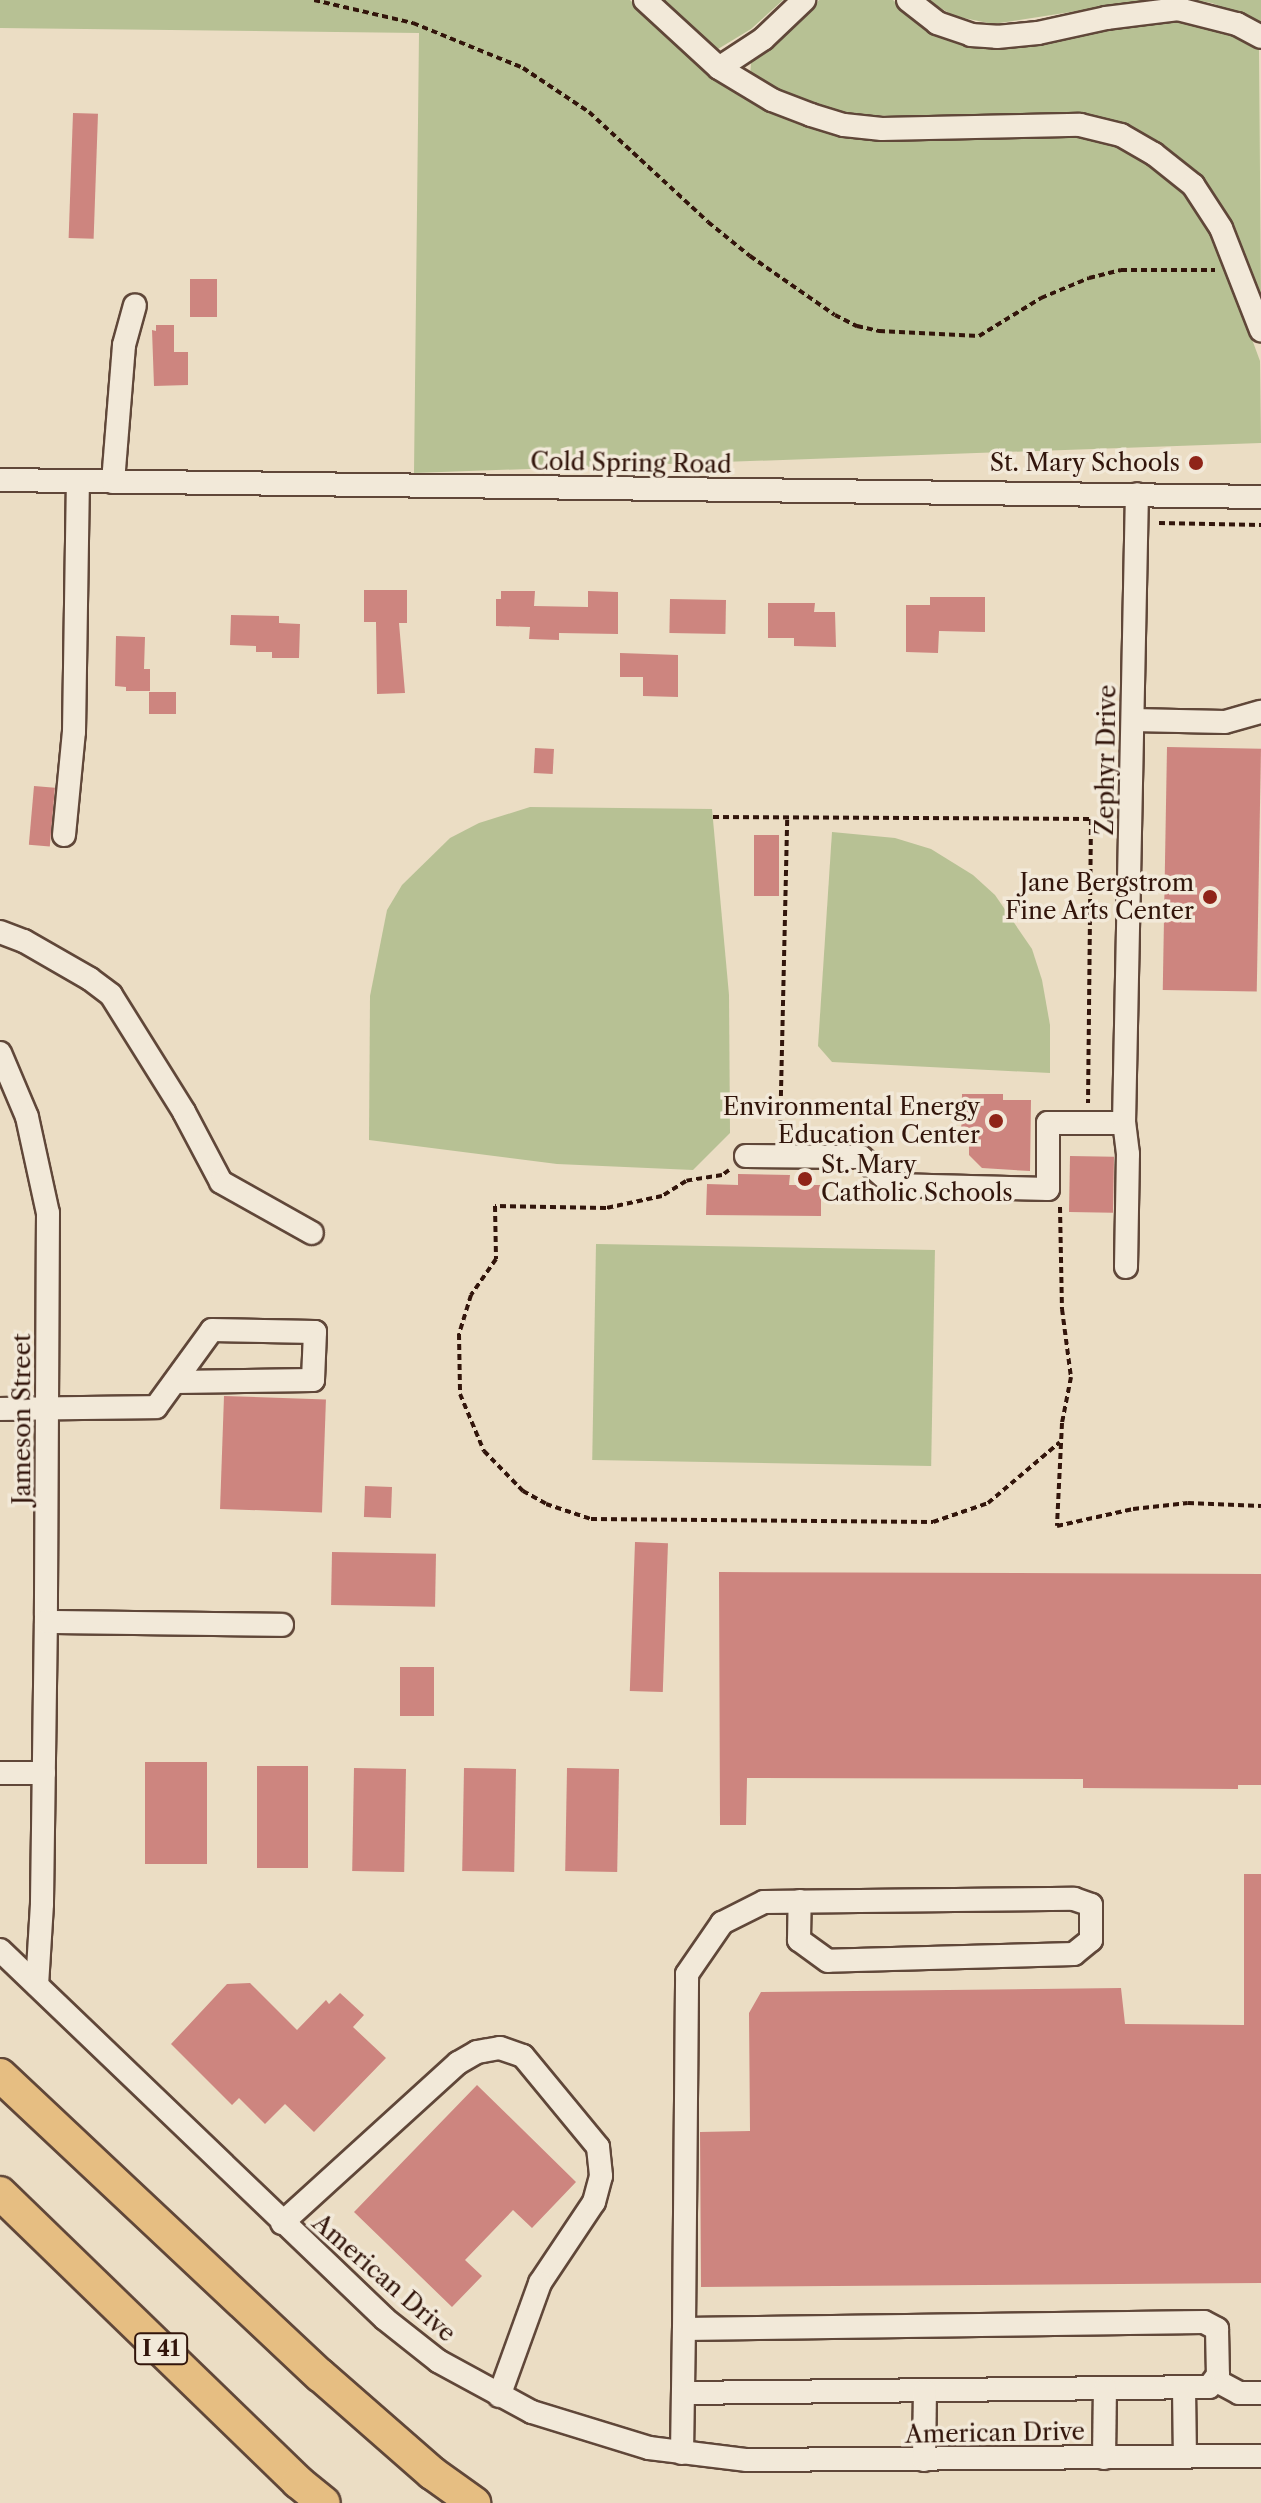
<!DOCTYPE html>
<html>
<head>
<meta charset="utf-8">
<style>
  body { margin:0 }
  #map { position:relative; width:1261px; height:2503px; overflow:hidden; background:#ebddc4; font-family:"Libre Caslon Text",serif }
  div>[style] { position:absolute }
  [style*='--x'] { left:calc(var(--x)*1px); top:calc(var(--y)*1px); width:calc(var(--w)*1px); rotate:calc(var(--a)*1deg) }
  .green>* { inset:0; background:#b7c194; transform-origin:0 0 }
  .building>* { inset:0; background:#cd857f; transform-origin:0 0 }
  .path>* { height:4px; margin-top:-2px; transform-origin:0; background:repeating-linear-gradient(90deg,#32150b 0 6px,transparent 0 10px) }
  .roads { filter:drop-shadow(2px 0 #604739) drop-shadow(-2px 0 #604739) drop-shadow(0 2px #604739) drop-shadow(0 -2px #604739) }
  .minor>* { height:22px; margin:-11px; padding:0 11px; transform-origin:11px; border-radius:11px; background:#f2e9d9 }
  .highway>* { height:32px; margin:-16px; padding:0 16px; transform-origin:16px; border-radius:16px; background:#e6be82 }
  .dots>* { width:22px; height:22px; translate:-50% -50%; box-sizing:border-box; border:4px solid #f2e9d9; border-radius:50% }
  span { translate:-50% -50%; white-space:nowrap; text-align:center; line-height:1.15; -webkit-text-stroke:7px #f2e9d9; paint-order:stroke }
  .shield-label span { padding:2px 6px; background:#f2e9d9; border:2px solid; border-radius:6px; -webkit-text-stroke-width:0 }
  .shield-label { font-size:22px; color:#32150b; font-weight:700 }
  .street-label { font-size:24px; color:#32150b }
  .poi-label { font-size:24px; color:#32150b }
  .right { translate:-100% -50%; text-align:right }
  .left { translate:0 -50%; text-align:left }
</style>
</head>
<body>
<div id="map">
  <div class="green">
    <i style="clip-path:polygon(0 0,630px 0,707px 73px,767px 112px,842px 136px,913px 139px,1078px 136px,1109px 143px,1148px 162px,1185px 194px,1201px 216px,1221px 255px,1260px 361px,1261px 443px,414px 473px,419px 33px,0 28px)"></i>
    <i style="clip-path:polygon(655px 0,783px 0,751px 29px,718px 49px,704px 42px)"></i>
    <i style="clip-path:polygon(819px 0,893px 0,924px 27px,950px 37px,1155px 18px,1230px 31px,1259px 47px,1261px 301px,1199px 179px,1159px 146px,934px 118px,846px 114px,810px 106px,750px 77px,751px 62px,796px 26px)"></i>
    <i style="clip-path:polygon(927px 0,1148px 0,993px 24px,954px 16px)"></i>
    <i style="clip-path:polygon(1194px 0,1261px 0,1261px 23px,1212px 3px)"></i>
    <i style="clip-path:polygon(530px 807px,712px 809px,729px 995px,730px 1133px,693px 1170px,557px 1164px,369px 1140px,370px 996px,387px 910px,402px 885px,450px 838px,479px 823px)"></i>
    <i style="clip-path:polygon(832px 832px,895px 838px,931px 849px,973px 875px,995px 895px,1032px 949px,1042px 980px,1050px 1025px,1050px 1073px,832px 1062px,818px 1046px)"></i>
    <i style="left:596px;top:1244px;width:339px;height:216px;rotate:1deg"></i>
  </div>
  <div class="building">
    <i style="left:73px;top:113px;width:25px;height:125px;rotate:2deg"></i>
    <i style="left:190px;top:279px;width:27px;height:38px"></i>
    <i style="clip-path:polygon(156px 325px,174px 325px,174px 352px,188px 352px,188px 385px,154px 386px,152px 330px,156px 331px)"></i>
    <i style="clip-path:polygon(364px 590px,407px 590px,407px 623px,399px 623px,405px 693px,377px 694px,376px 622px,364px 622px)"></i>
    <i style="clip-path:polygon(501px 591px,535px 591px,534px 606px,588px 607px,588px 591px,618px 592px,618px 634px,559px 633px,559px 640px,529px 639px,530px 627px,496px 626px,496px 599px,501px 599px)"></i>
    <i style="clip-path:polygon(930px 597px,985px 597px,985px 632px,939px 631px,938px 653px,906px 652px,906px 605px,930px 605px)"></i>
    <i style="left:670px;top:599px;width:56px;height:34px;rotate:1deg"></i>
    <i style="clip-path:polygon(768px 603px,815px 603px,814px 612px,835px 612px,836px 647px,794px 646px,794px 638px,768px 638px)"></i>
    <i style="clip-path:polygon(231px 615px,279px 616px,279px 623px,300px 624px,299px 658px,272px 658px,272px 652px,256px 652px,256px 646px,230px 645px)"></i>
    <i style="clip-path:polygon(116px 636px,145px 637px,144px 669px,150px 669px,150px 691px,126px 691px,126px 687px,115px 686px)"></i>
    <i style="clip-path:polygon(620px 653px,678px 655px,678px 697px,643px 696px,643px 677px,620px 677px)"></i>
    <i style="left:149px;top:692px;width:27px;height:22px"></i>
    <i style="left:1167px;top:747px;width:94px;height:243px;rotate:1deg"></i>
    <i style="left:535px;top:748px;width:19px;height:25px;rotate:3deg"></i>
    <i style="left:34px;top:786px;width:21px;height:59px;rotate:5deg"></i>
    <i style="left:754px;top:835px;width:25px;height:61px"></i>
    <i style="clip-path:polygon(962px 1094px,1003px 1094px,1003px 1100px,1031px 1100px,1030px 1171px,982px 1168px,969px 1155px,969px 1142px,961px 1142px)"></i>
    <i style="left:1070px;top:1156px;width:44px;height:56px;rotate:1deg"></i>
    <i style="clip-path:polygon(738px 1174px,790px 1175px,789px 1185px,821px 1185px,821px 1216px,706px 1215px,707px 1184px,738px 1185px)"></i>
    <i style="left:224px;top:1396px;width:102px;height:113px;rotate:2deg"></i>
    <i style="left:365px;top:1486px;width:27px;height:31px;rotate:2deg"></i>
    <i style="left:635px;top:1542px;width:33px;height:149px;rotate:2deg"></i>
    <i style="left:332px;top:1552px;width:104px;height:53px;rotate:1deg"></i>
    <i style="clip-path:polygon(719px 1572px,1261px 1574px,1261px 1785px,1238px 1785px,1238px 1789px,1083px 1788px,1083px 1779px,747px 1778px,746px 1825px,720px 1825px)"></i>
    <i style="left:400px;top:1667px;width:34px;height:49px"></i>
    <i style="left:145px;top:1762px;width:62px;height:102px"></i>
    <i style="left:257px;top:1766px;width:51px;height:102px"></i>
    <i style="left:354px;top:1768px;width:52px;height:103px;rotate:1deg"></i>
    <i style="left:464px;top:1768px;width:52px;height:103px;rotate:1deg"></i>
    <i style="left:567px;top:1768px;width:52px;height:103px;rotate:1deg"></i>
    <i style="clip-path:polygon(1244px 1874px,1261px 1874px,1261px 2283px,701px 2287px,700px 2132px,750px 2131px,749px 2013px,761px 1992px,1121px 1988px,1125px 2024px,1244px 2025px)"></i>
    <i style="clip-path:polygon(250px 1983px,297px 2030px,326px 2000px,329px 2004px,340px 1993px,364px 2015px,353px 2027px,386px 2058px,314px 2132px,285px 2104px,265px 2124px,239px 2098px,232px 2105px,171px 2044px,227px 1984px)"></i>
    <i style="clip-path:polygon(477px 2085px,576px 2182px,532px 2228px,513px 2210px,465px 2260px,482px 2276px,452px 2307px,354px 2212px)"></i>
  </div>
  <div class="path">
    <i style="--x:314;--y:0;--w:102;--a:13.1"></i>
    <i style="--x:413;--y:23;--w:119;--a:22.2"></i>
    <i style="--x:523;--y:68;--w:79;--a:33.7"></i>
    <i style="--x:589;--y:112;--w:162;--a:42.7"></i>
    <i style="--x:708;--y:222;--w:54;--a:39"></i>
    <i style="--x:750;--y:256;--w:103;--a:34.8"></i>
    <i style="--x:835;--y:315;--w:25;--a:27"></i>
    <i style="--x:857;--y:326;--w:23;--a:13"></i>
    <i style="--x:879;--y:331;--w:100;--a:2.9"></i>
    <i style="--x:979;--y:336;--w:73;--a:-31.5"></i>
    <i style="--x:1041;--y:298;--w:52;--a:-22.6"></i>
    <i style="--x:1089;--y:278;--w:33;--a:-14"></i>
    <i style="--x:1121;--y:270;--w:94;--a:0"></i>
    <i style="--x:1159;--y:523;--w:102;--a:1.1"></i>
    <i style="--x:713;--y:817;--w:378;--a:0.3"></i>
    <i style="--x:1091;--y:819;--w:284;--a:90.6"></i>
    <i style="--x:780;--y:1136;--w:318;--a:-88.7"></i>
    <i style="--x:729;--y:1170;--w:9;--a:144"></i>
    <i style="--x:722;--y:1175;--w:36;--a:171"></i>
    <i style="--x:686;--y:1181;--w:28;--a:148"></i>
    <i style="--x:662;--y:1196;--w:57;--a:167.9"></i>
    <i style="--x:606;--y:1208;--w:111;--a:-179"></i>
    <i style="--x:495;--y:1206;--w:53;--a:88.9"></i>
    <i style="--x:496;--y:1259;--w:44;--a:124.8"></i>
    <i style="--x:471;--y:1295;--w:41;--a:107.1"></i>
    <i style="--x:459;--y:1334;--w:60;--a:89"></i>
    <i style="--x:460;--y:1394;--w:62;--a:67.2"></i>
    <i style="--x:484;--y:1451;--w:56;--a:45.7"></i>
    <i style="--x:523;--y:1491;--w:26;--a:29"></i>
    <i style="--x:546;--y:1504;--w:47;--a:18.4"></i>
    <i style="--x:591;--y:1519;--w:342;--a:0.5"></i>
    <i style="--x:933;--y:1522;--w:58;--a:-19.1"></i>
    <i style="--x:988;--y:1503;--w:94;--a:-40.3"></i>
    <i style="--x:1060;--y:1207;--w:102;--a:88.9"></i>
    <i style="--x:1062;--y:1309;--w:69;--a:82.5"></i>
    <i style="--x:1071;--y:1377;--w:47;--a:101.1"></i>
    <i style="--x:1062;--y:1423;--w:103;--a:92.8"></i>
    <i style="--x:1057;--y:1526;--w:78;--a:-12.6"></i>
    <i style="--x:1133;--y:1509;--w:55;--a:-6.2"></i>
    <i style="--x:1188;--y:1503;--w:73;--a:2.4"></i>
  </div>
  <div class="roads">
    <div class="minor">
      <i style="--x:645;--y:0;--w:100;--a:42.6"></i>
      <i style="--x:719;--y:68;--w:62;--a:31.1"></i>
      <i style="--x:772;--y:100;--w:42;--a:21"></i>
      <i style="--x:811;--y:115;--w:34;--a:17"></i>
      <i style="--x:844;--y:125;--w:38;--a:6"></i>
      <i style="--x:882;--y:129;--w:198;--a:-1.2"></i>
      <i style="--x:1080;--y:125;--w:42;--a:13.7"></i>
      <i style="--x:1121;--y:135;--w:38;--a:30"></i>
      <i style="--x:1154;--y:154;--w:50;--a:38.5"></i>
      <i style="--x:1193;--y:185;--w:51;--a:56.9"></i>
      <i style="--x:1221;--y:228;--w:110;--a:68.6"></i>
      <i style="--x:908;--y:0;--w:37;--a:38"></i>
      <i style="--x:937;--y:23;--w:36;--a:19"></i>
      <i style="--x:971;--y:35;--w:26;--a:4"></i>
      <i style="--x:997;--y:37;--w:41;--a:-5.6"></i>
      <i style="--x:1038;--y:33;--w:70;--a:-12.4"></i>
      <i style="--x:1106;--y:18;--w:73;--a:-7.1"></i>
      <i style="--x:1178;--y:9;--w:61;--a:14.3"></i>
      <i style="--x:1237;--y:24;--w:27;--a:28"></i>
      <i style="--x:719;--y:68;--w:53;--a:-33.4"></i>
      <i style="--x:763;--y:39;--w:57;--a:-43.6"></i>
      <i style="--x:0;--y:480;--w:1261;--a:0.77"></i>
      <i style="--x:113;--y:482;--w:137;--a:-85.4"></i>
      <i style="--x:124;--y:345;--w:41;--a:-74.6"></i>
      <i style="--x:1133;--y:720;--w:92;--a:1.2"></i>
      <i style="--x:1225;--y:722;--w:37;--a:-16"></i>
      <i style="--x:64;--y:835;--w:103;--a:-84.5"></i>
      <i style="--x:74;--y:732;--w:251;--a:-89.1"></i>
      <i style="--x:0;--y:932;--w:26;--a:21"></i>
      <i style="--x:24;--y:941;--w:76;--a:29.9"></i>
      <i style="--x:90;--y:979;--w:26;--a:37"></i>
      <i style="--x:111;--y:995;--w:138;--a:58"></i>
      <i style="--x:184;--y:1112;--w:79;--a:62.1"></i>
      <i style="--x:221;--y:1182;--w:104;--a:29.3"></i>
      <i style="--x:0;--y:1053;--w:69;--a:67.1"></i>
      <i style="--x:27;--y:1117;--w:98;--a:77.7"></i>
      <i style="--x:48;--y:1213;--w:402;--a:90.3"></i>
      <i style="--x:46;--y:1615;--w:289;--a:90.8"></i>
      <i style="--x:42;--y:1904;--w:81;--a:93.5"></i>
      <i style="--x:746;--y:1156;--w:115;--a:0.5"></i>
      <i style="--x:861;--y:1157;--w:43;--a:41.2"></i>
      <i style="--x:893;--y:1185;--w:155;--a:1.5"></i>
      <i style="--x:1048;--y:1189;--w:66;--a:-90"></i>
      <i style="--x:1048;--y:1123;--w:76;--a:0"></i>
      <i style="--x:1126;--y:1267;--w:113;--a:-89"></i>
      <i style="--x:1128;--y:1154;--w:31;--a:-97"></i>
      <i style="--x:1124;--y:1123;--w:629;--a:-88.82"></i>
      <i style="--x:0;--y:1409;--w:156;--a:-0.7"></i>
      <i style="--x:156;--y:1407;--w:95;--a:-54"></i>
      <i style="--x:212;--y:1330;--w:103;--a:1.1"></i>
      <i style="--x:315;--y:1332;--w:48;--a:92.4"></i>
      <i style="--x:313;--y:1380;--w:137;--a:179.2"></i>
      <i style="--x:46;--y:1622;--w:236;--a:0.7"></i>
      <i style="--x:0;--y:1773;--w:44;--a:0"></i>
      <i style="--x:0;--y:1950;--w:533;--a:43.78"></i>
      <i style="--x:385;--y:2319;--w:68;--a:38.4"></i>
      <i style="--x:438;--y:2361;--w:107;--a:28.5"></i>
      <i style="--x:532;--y:2412;--w:122;--a:17.1"></i>
      <i style="--x:649;--y:2448;--w:99;--a:7"></i>
      <i style="--x:747;--y:2460;--w:514;--a:-0.45"></i>
      <i style="--x:282;--y:2223;--w:238;--a:-42.3"></i>
      <i style="--x:458;--y:2063;--w:22;--a:-30"></i>
      <i style="--x:477;--y:2052;--w:23;--a:-10"></i>
      <i style="--x:500;--y:2048;--w:24;--a:19"></i>
      <i style="--x:523;--y:2056;--w:118;--a:50.5"></i>
      <i style="--x:598;--y:2147;--w:29;--a:84"></i>
      <i style="--x:601;--y:2176;--w:27;--a:105"></i>
      <i style="--x:594;--y:2202;--w:97;--a:123.7"></i>
      <i style="--x:540;--y:2283;--w:120;--a:109.9"></i>
      <i style="--x:684;--y:2329;--w:355;--a:-89.5"></i>
      <i style="--x:687;--y:1974;--w:62;--a:-55.5"></i>
      <i style="--x:722;--y:1923;--w:47;--a:-26.6"></i>
      <i style="--x:764;--y:1902;--w:310;--a:-0.6"></i>
      <i style="--x:1074;--y:1899;--w:18;--a:19"></i>
      <i style="--x:1091;--y:1905;--w:35;--a:90"></i>
      <i style="--x:1091;--y:1940;--w:22;--a:141"></i>
      <i style="--x:1074;--y:1954;--w:246;--a:178.4"></i>
      <i style="--x:828;--y:1961;--w:36;--a:-144"></i>
      <i style="--x:799;--y:1940;--w:39;--a:-89"></i>
      <i style="--x:1215;--y:2380;--w:27;--a:28"></i>
      <i style="--x:1239;--y:2393;--w:22;--a:0"></i>
      <i style="--x:1184;--y:2388;--w:69;--a:89.2"></i>
      <i style="--x:682;--y:2453;--w:124;--a:-89.1"></i>
      <i style="--x:684;--y:2329;--w:520;--a:-0.77"></i>
      <i style="--x:1204;--y:2322;--w:15;--a:28"></i>
      <i style="--x:1217;--y:2329;--w:46;--a:88.8"></i>
      <i style="--x:1218;--y:2375;--w:15;--a:127"></i>
      <i style="--x:1209;--y:2387;--w:526;--a:179.35"></i>
      <i style="--x:1104;--y:2458;--w:69;--a:-89.2"></i>
      <i style="--x:924;--y:2460;--w:69;--a:-89.2"></i>
    </div>
    <div class="highway">
      <i style="--x:0;--y:2075;--w:439;--a:43.2"></i>
      <i style="--x:320;--y:2375;--w:149;--a:41.2"></i>
      <i style="--x:432;--y:2473;--w:52;--a:35.5"></i>
      <i style="--x:0;--y:2193;--w:415;--a:44.1"></i>
      <i style="--x:298;--y:2482;--w:33;--a:39"></i>
    </div>
  </div>
  <div class="dots">
    <i style="left:1196px;top:463px;background:#8f2418"></i>
    <i style="left:1210px;top:897px;background:#8f2418"></i>
    <i style="left:996px;top:1121px;background:#8f2418"></i>
    <i style="left:805px;top:1179px;background:#8f2418"></i>
  </div>
  <div class="shield-label">
    <span style="left:161px;top:2349px">I 41</span>
  </div>
  <div class="street-label">
    <span style="left:631px;top:463px;rotate:1deg">Cold Spring Road</span>
    <span style="left:1106px;top:760px;rotate:-89deg">Zephyr Drive</span>
    <span style="left:22px;top:1419px;rotate:-90deg">Jameson Street</span>
    <span style="left:384px;top:2278px;rotate:41deg">American Drive</span>
    <span style="left:995px;top:2433px;rotate:-1deg">American Drive</span>
  </div>
  <div class="poi-label">
    <span class="right" style="left:1180px;top:463px">St. Mary Schools</span>
    <span class="right" style="left:1194px;top:897px">Jane Bergstrom<br>Fine Arts Center</span>
    <span class="right" style="left:980px;top:1121px">Environmental Energy<br>Education Center</span>
    <span class="left" style="left:821px;top:1179px">St. Mary<br>Catholic Schools</span>
  </div>
</div>
</body>
</html>
